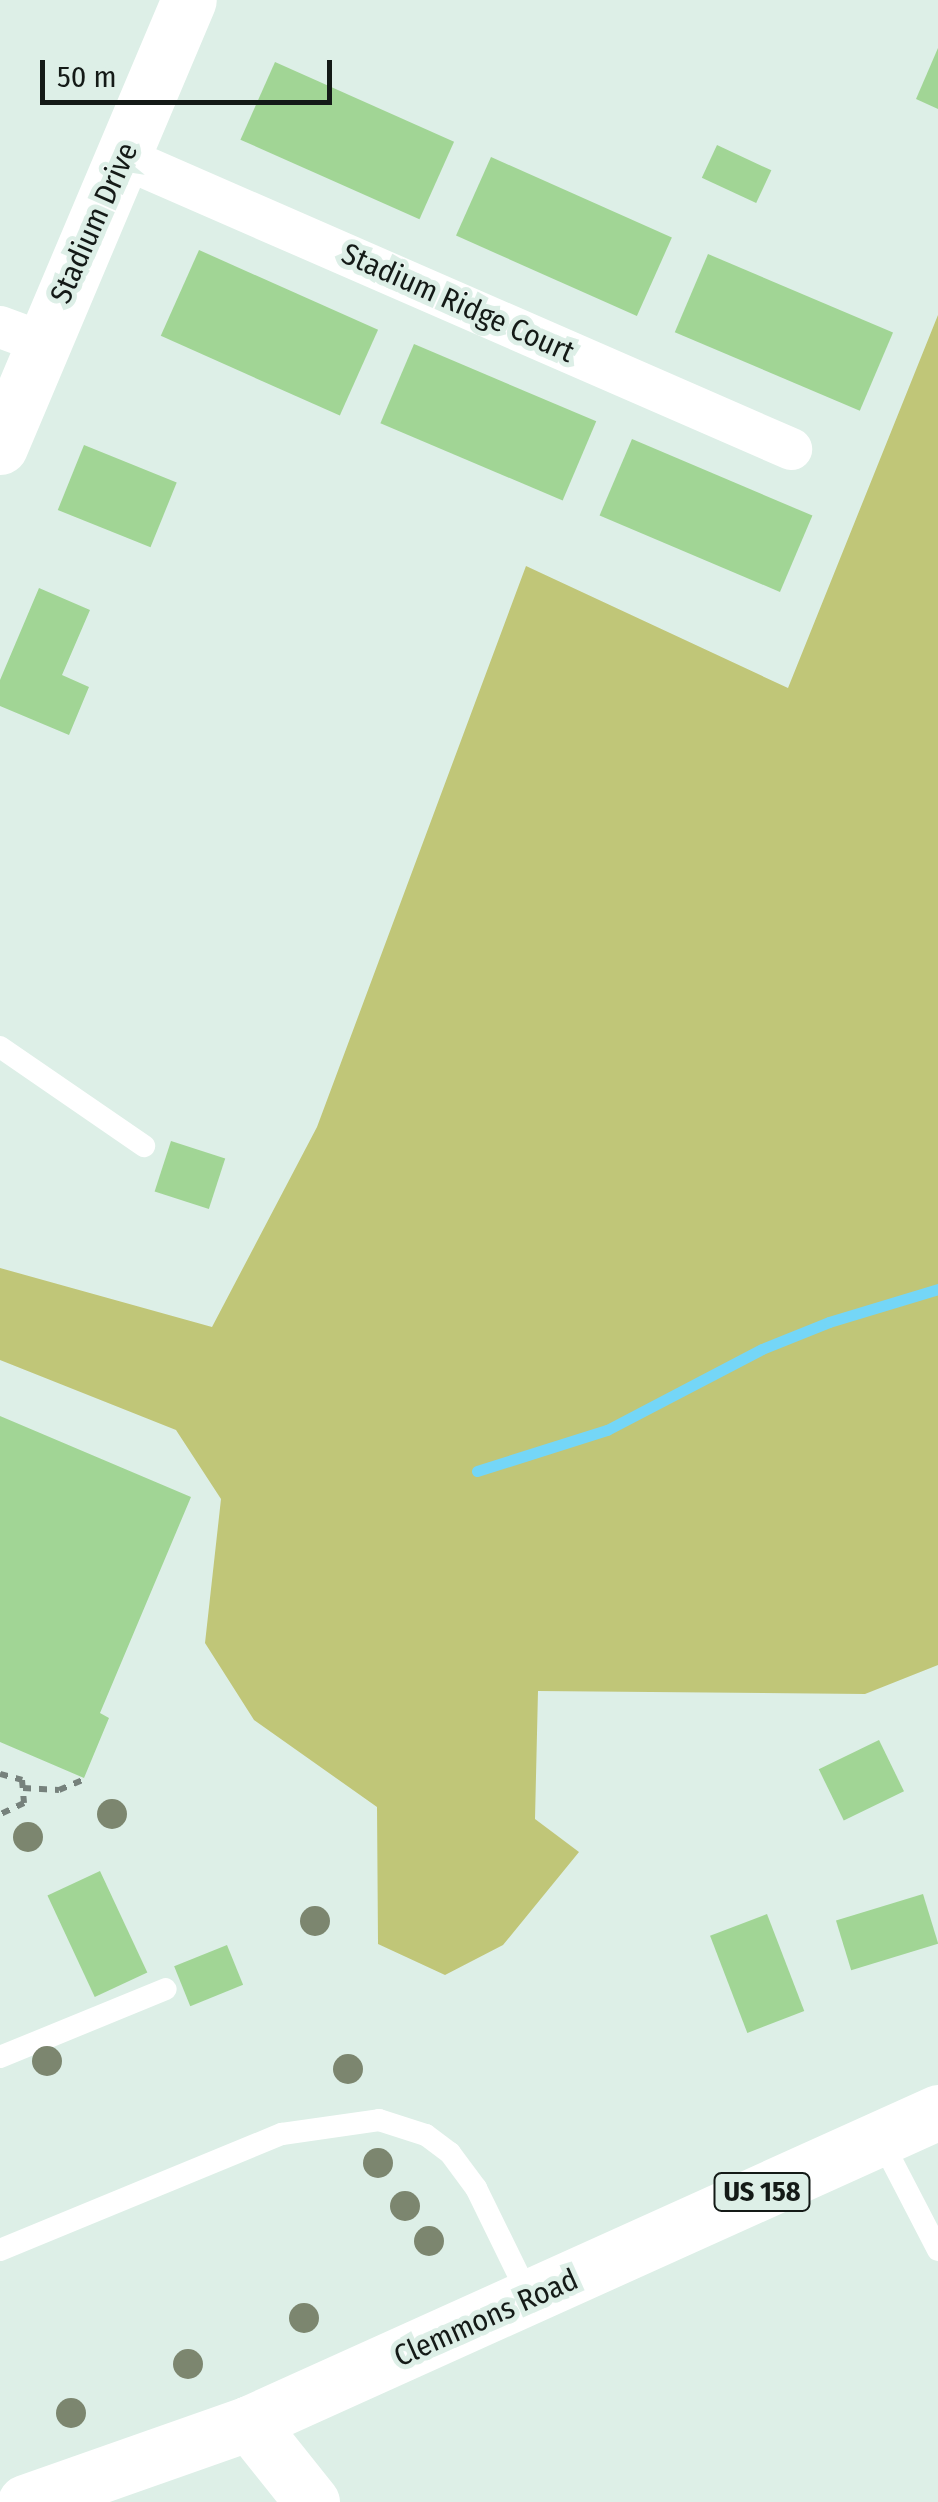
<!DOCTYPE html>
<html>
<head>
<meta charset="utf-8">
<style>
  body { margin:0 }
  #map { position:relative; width:938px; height:2502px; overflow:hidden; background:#ddefe7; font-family:"Fira Sans Condensed",sans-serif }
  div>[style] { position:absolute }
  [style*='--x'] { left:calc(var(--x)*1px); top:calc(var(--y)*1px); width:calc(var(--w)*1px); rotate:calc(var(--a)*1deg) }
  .green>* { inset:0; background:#c0c678 }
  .stream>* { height:11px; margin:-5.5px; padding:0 5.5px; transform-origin:5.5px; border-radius:5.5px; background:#74d6f7 }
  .building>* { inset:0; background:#a1d595; transform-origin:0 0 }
  .path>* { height:6px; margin-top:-3px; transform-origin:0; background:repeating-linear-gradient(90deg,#76817c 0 8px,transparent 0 16px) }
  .service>* { height:22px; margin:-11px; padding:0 11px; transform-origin:11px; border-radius:11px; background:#fff }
  .minor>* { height:42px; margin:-21px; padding:0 21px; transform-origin:21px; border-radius:21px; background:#fff }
  .tertiary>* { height:55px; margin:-27.5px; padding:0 27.5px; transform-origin:27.5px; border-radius:27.5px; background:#fff }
  .secondary>* { height:55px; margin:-27.5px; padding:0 27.5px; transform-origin:27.5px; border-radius:27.5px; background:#fff }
  .primary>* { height:55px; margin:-27.5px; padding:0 27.5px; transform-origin:27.5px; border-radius:27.5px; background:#fff }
  .trees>* { width:30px; height:30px; margin:-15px; border-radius:50%; background:#7c866f }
  span { translate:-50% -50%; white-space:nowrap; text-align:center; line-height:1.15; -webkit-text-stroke:10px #ddefe7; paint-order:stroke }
  .shield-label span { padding:2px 8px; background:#ddefe7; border:2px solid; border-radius:8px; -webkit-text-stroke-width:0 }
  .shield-label { font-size:28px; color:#141a17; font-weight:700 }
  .street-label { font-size:30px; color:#141a17 }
  .scale { position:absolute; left:40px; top:60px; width:292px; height:45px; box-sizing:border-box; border:5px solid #141a17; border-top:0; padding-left:12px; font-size:30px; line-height:35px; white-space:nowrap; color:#141a17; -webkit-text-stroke:8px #ddefe7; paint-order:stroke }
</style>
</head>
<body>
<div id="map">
  <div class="green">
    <i style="clip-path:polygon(938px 315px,938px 1665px,865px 1694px,538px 1691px,535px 1819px,579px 1852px,503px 1945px,445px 1975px,378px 1944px,377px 1807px,254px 1720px,205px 1643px,221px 1499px,176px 1430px,0 1360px,0 1268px,212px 1327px,317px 1127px,526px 566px,788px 688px)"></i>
  </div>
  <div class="stream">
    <i style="--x:477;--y:1471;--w:136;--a:-17.5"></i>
    <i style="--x:607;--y:1430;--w:175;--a:-27.6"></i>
    <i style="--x:762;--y:1349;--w:72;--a:-21.9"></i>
    <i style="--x:829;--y:1322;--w:114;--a:-16.8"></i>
  </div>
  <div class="building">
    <i style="clip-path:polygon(938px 48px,938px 109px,916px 99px)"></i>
    <i style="left:275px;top:62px;width:196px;height:85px;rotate:24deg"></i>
    <i style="left:717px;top:145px;width:60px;height:36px;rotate:25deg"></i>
    <i style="left:491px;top:157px;width:198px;height:86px;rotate:24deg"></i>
    <i style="left:199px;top:250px;width:196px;height:94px;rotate:24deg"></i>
    <i style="left:708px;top:254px;width:201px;height:85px;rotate:23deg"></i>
    <i style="left:414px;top:344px;width:198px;height:86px;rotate:23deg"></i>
    <i style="left:632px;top:439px;width:196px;height:83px;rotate:23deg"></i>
    <i style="left:84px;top:445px;width:100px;height:70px;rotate:22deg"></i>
    <i style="clip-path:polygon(39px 588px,90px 610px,62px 675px,89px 687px,69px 735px,0 706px,0 680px)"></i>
    <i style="left:171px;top:1141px;width:57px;height:53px;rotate:18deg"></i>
    <i style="clip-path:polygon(0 1416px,191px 1497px,100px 1713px,109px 1718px,84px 1778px,0 1742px)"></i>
    <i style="left:879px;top:1740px;width:57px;height:67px;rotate:64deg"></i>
    <i style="left:100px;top:1871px;width:112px;height:58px;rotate:65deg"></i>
    <i style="left:923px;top:1894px;width:52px;height:91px;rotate:73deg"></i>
    <i style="left:767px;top:1914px;width:104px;height:61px;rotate:69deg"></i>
    <i style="left:227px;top:1945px;width:43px;height:57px;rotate:68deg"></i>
  </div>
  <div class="path">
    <i style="--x:0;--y:1774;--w:23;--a:15"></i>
    <i style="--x:22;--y:1780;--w:23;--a:85"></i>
    <i style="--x:24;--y:1803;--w:26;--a:155"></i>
    <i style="--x:23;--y:1788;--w:36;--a:3"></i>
    <i style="--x:59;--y:1790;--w:25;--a:-23"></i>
  </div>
  <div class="service">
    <i style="--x:0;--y:1047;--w:175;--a:34.5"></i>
    <i style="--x:0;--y:2057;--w:179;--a:-22.3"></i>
    <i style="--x:880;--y:2138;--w:126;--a:62.6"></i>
    <i style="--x:0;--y:2250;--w:305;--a:-22.4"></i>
    <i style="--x:282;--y:2134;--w:98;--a:-8.2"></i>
    <i style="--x:379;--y:2120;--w:49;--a:17.7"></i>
    <i style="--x:426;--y:2135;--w:30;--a:37"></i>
    <i style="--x:450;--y:2153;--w:44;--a:53.4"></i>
    <i style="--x:476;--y:2188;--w:123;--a:63.9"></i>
  </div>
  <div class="minor">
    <i style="--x:124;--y:158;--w:728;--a:23.57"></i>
    <i style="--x:0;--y:327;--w:44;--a:20.1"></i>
  </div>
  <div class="tertiary">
    <i style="--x:0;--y:447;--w:485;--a:-67.1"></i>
  </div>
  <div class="secondary">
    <i style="--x:249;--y:2423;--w:101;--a:51.4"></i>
  </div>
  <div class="primary">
    <i style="--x:25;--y:2502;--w:238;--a:-19.4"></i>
    <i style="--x:249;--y:2423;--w:756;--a:-24.29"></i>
  </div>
  <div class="trees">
    <i style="left:112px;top:1814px"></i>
    <i style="left:28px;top:1837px"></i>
    <i style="left:315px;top:1921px"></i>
    <i style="left:47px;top:2061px"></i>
    <i style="left:348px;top:2069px"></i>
    <i style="left:378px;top:2163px"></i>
    <i style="left:405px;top:2206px"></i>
    <i style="left:429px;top:2241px"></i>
    <i style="left:304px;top:2318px"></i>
    <i style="left:188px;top:2364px"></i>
    <i style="left:71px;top:2413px"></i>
  </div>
  <div class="shield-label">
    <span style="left:762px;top:2192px">US 158</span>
  </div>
  <div class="street-label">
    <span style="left:94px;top:223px;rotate:-66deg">Stadium Drive</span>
    <span style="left:458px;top:303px;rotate:24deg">Stadium Ridge Court</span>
    <span style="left:486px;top:2318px;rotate:-24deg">Clemmons Road</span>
  </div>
  <div class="scale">50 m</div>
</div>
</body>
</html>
